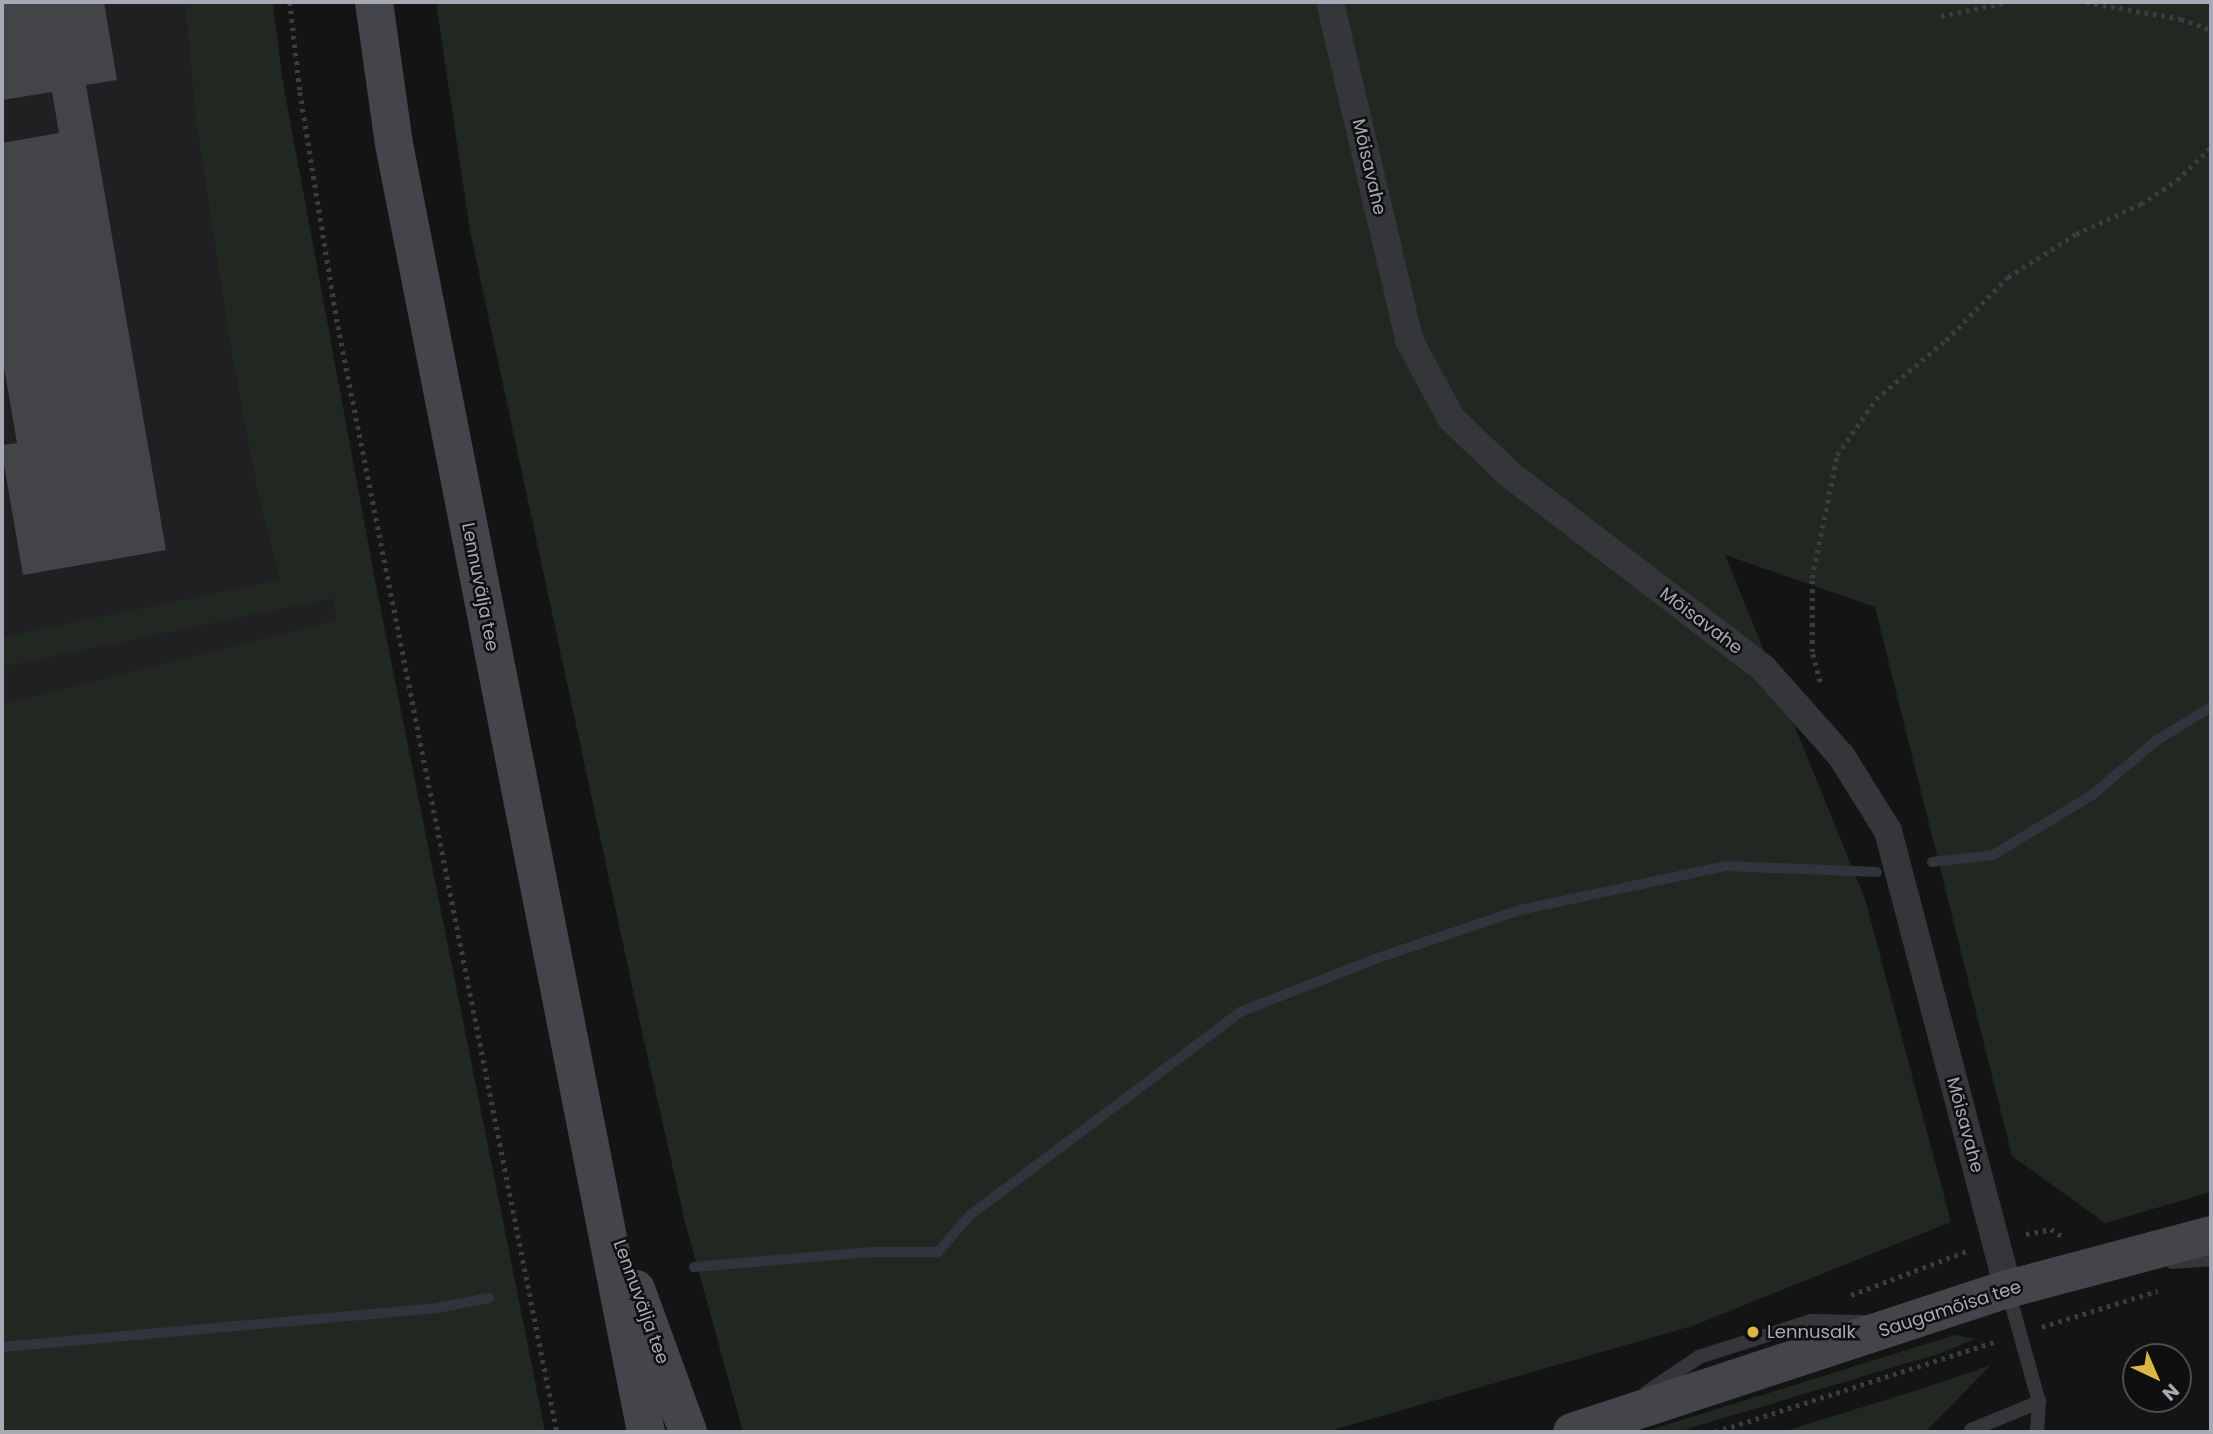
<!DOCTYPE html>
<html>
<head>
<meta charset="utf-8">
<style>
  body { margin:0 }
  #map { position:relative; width:2213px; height:1434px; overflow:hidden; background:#141415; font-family:Poppins,sans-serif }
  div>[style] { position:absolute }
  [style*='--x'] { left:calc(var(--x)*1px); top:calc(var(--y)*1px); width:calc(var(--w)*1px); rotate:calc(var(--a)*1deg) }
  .built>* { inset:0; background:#202022 }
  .green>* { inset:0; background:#212822 }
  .stream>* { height:10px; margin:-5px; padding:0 5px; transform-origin:5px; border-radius:5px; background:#2f353d }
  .building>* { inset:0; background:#434448 }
  .path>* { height:4.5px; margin-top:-2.25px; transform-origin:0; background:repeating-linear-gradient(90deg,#3b3d41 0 3.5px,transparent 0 8.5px) }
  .lane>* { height:14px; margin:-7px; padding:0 7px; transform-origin:7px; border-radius:7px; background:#35363a }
  .street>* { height:28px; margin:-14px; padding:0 14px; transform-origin:14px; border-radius:14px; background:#35363a }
  .secondary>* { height:38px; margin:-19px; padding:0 19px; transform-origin:19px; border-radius:19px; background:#44454a }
  .dots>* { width:19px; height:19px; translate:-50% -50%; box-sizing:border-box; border:4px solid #0f0f10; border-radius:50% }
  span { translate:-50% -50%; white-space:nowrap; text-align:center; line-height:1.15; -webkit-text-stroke:5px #0f0f10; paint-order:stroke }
  .street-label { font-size:18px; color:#a7aab4 }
  .poi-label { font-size:18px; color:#a7aab4 }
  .left { translate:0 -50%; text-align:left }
  .frame { position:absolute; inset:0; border:4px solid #a7aab4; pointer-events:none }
  .north { position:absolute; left:2122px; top:1343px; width:70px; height:70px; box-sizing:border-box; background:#0f0f10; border:2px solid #4c4d52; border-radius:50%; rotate:136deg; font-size:19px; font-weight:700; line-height:28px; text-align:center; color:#a7aab4 }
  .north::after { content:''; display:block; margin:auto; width:24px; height:32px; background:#dcb645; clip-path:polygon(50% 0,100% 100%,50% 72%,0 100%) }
</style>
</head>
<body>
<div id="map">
  <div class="built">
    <i style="clip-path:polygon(2px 2px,238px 2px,338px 620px,2px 704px)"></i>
  </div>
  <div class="green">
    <i style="clip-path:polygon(185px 2px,273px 2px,282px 77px,375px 580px,545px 1432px,2px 1432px,2px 704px,337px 620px,333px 598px,2px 667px,2px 637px,280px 580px,258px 493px,232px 354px,196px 119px)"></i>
    <i style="clip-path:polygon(436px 2px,2211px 2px,2211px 1192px,2105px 1223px,2012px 1156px,1875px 607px,1725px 555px,1865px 899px,1951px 1222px,1695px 1325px,1326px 1432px,743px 1432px,685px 1222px,640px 1023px,470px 231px)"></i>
    <i style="clip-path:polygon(1955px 1335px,1975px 1339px,1941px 1353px,1677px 1432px,1643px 1432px)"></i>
    <i style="clip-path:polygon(1991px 1365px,1925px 1432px,1782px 1432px,1924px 1388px)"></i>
  </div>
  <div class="stream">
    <i style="--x:1932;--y:862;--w:61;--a:-6.5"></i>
    <i style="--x:1993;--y:855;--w:116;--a:-31.2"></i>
    <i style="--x:2092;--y:795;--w:85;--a:-40.2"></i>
    <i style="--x:2157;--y:740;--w:63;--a:-31.4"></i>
    <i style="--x:694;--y:1267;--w:181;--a:-4.8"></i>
    <i style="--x:874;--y:1252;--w:64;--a:0"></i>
    <i style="--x:938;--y:1252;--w:49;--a:-49.1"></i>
    <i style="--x:970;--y:1215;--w:338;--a:-36.9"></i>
    <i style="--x:1240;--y:1012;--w:145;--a:-21.4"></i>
    <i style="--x:1375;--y:959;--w:153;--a:-18.7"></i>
    <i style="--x:1520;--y:910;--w:211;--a:-12.1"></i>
    <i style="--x:1726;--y:866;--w:151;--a:2.3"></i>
    <i style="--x:2;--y:1347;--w:436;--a:-5.1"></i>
    <i style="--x:436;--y:1308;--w:54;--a:-10.7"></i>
  </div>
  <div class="building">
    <i style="clip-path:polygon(2px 2px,104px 2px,117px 80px,86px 85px,166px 550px,23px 575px,2px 453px,2px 445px,17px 443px,2px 356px,2px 143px,59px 133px,52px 92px,2px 100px)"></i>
  </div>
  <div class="path">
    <i style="--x:290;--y:2;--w:91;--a:83.7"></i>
    <i style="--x:300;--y:92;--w:237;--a:80.8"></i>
    <i style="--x:338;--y:326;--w:1127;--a:78.8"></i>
    <i style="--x:2086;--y:2;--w:97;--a:10.1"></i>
    <i style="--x:2181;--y:19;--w:32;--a:20"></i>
    <i style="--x:1941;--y:16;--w:68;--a:-11.8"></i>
    <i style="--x:1820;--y:682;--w:31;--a:-105"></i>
    <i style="--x:1812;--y:652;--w:74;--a:-90"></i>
    <i style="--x:1812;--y:578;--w:126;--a:-78.5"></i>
    <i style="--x:1837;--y:455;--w:68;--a:-55.1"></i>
    <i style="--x:1876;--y:399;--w:92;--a:-40.1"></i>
    <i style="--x:1946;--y:340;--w:88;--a:-45.5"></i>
    <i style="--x:2008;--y:277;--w:80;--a:-32.3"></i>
    <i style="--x:2076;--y:234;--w:72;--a:-24.8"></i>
    <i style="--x:2141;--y:204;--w:43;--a:-33.7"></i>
    <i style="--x:2177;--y:180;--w:47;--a:-44.1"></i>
    <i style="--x:2026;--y:1234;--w:25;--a:-11"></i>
    <i style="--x:2051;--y:1229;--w:14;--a:34"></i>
    <i style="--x:1851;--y:1295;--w:124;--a:-20.8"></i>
    <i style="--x:2042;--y:1327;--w:121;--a:-17.4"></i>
    <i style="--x:1715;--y:1432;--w:296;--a:-17.9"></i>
  </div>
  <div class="lane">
    <i style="--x:2172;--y:1262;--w:39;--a:-4"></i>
    <i style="--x:2008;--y:1291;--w:115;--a:74.4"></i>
    <i style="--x:2039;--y:1402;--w:30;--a:94"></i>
    <i style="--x:1647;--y:1392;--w:63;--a:-33.9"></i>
    <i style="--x:1699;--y:1357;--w:118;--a:-17.8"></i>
    <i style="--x:1811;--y:1321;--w:55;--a:1"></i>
    <i style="--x:1971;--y:1430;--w:74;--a:-22.4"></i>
  </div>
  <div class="street">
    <i style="--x:1330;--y:2;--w:347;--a:76.8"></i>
    <i style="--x:1409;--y:340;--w:89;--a:61.7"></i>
    <i style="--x:1451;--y:418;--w:79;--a:44"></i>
    <i style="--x:1508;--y:473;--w:322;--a:37.4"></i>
    <i style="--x:1764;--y:669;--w:118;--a:48.4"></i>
    <i style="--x:1842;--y:757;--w:87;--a:58.1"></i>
    <i style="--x:1888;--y:831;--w:473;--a:75.3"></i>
  </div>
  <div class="secondary">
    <i style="--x:374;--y:2;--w:143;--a:82"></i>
    <i style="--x:394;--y:144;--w:1312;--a:78.93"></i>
    <i style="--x:636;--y:1289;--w:152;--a:70"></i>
    <i style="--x:1572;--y:1432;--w:459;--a:-18.2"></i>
    <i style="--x:2008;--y:1289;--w:210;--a:-14.9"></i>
  </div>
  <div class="dots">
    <i style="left:1753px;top:1332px;background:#dcb645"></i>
  </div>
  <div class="street-label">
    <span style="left:1369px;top:167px;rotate:77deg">Mõisavahe</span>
    <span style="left:480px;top:587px;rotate:79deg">Lennuvälja tee</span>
    <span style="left:1701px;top:621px;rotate:37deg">Mõisavahe</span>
    <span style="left:1965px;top:1125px;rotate:75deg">Mõisavahe</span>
    <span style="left:641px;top:1302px;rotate:70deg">Lennuvälja tee</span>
    <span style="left:1950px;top:1309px;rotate:-18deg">Saugamõisa tee</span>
  </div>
  <div class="poi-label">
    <span class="left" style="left:1767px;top:1332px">Lennusalk</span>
  </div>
  <div class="frame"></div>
  <div class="north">N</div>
</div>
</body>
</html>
